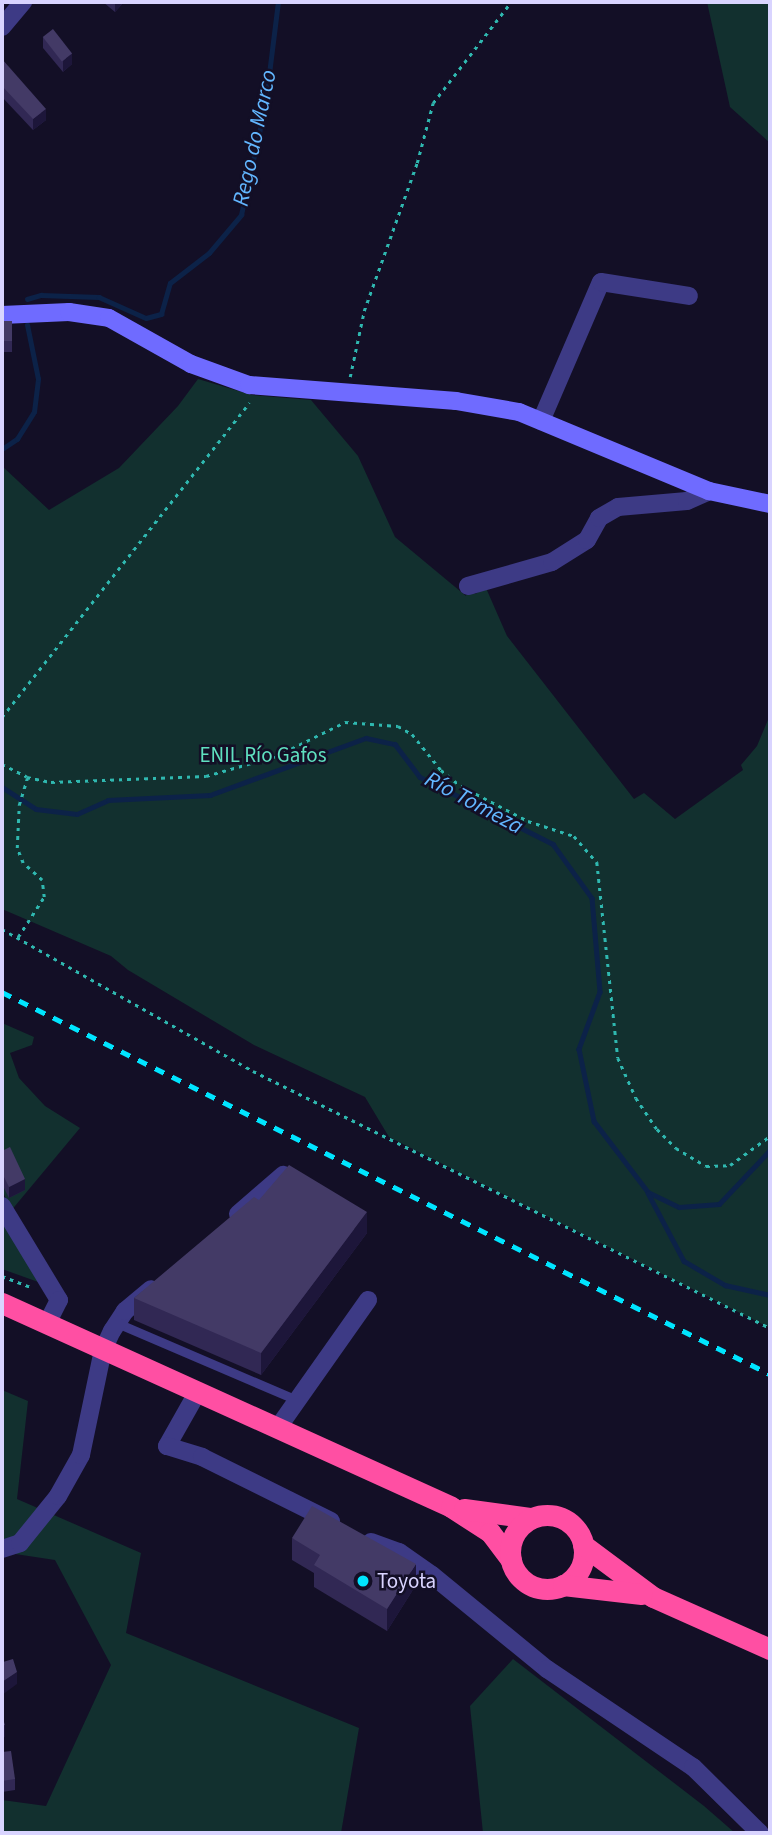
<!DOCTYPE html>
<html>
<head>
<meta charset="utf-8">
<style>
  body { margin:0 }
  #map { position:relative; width:772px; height:1835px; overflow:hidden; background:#130f26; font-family:"Source Sans 3",sans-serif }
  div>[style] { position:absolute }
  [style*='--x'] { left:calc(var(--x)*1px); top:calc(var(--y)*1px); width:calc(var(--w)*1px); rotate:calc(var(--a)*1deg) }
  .green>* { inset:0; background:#12302f }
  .stream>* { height:4.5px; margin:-2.25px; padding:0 2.25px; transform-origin:2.25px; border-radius:2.25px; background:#0c2248 }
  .path>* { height:2.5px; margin-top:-1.25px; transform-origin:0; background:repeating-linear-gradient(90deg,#2fb8b0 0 3.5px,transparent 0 8.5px) }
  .lane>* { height:9px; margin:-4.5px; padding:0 4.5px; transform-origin:4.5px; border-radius:4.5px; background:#3d3a85 }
  .street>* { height:18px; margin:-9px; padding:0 9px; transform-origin:9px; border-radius:9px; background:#3d3a85 }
  .secondary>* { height:18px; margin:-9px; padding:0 9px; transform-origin:9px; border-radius:9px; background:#6f6bff }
  .highway>* { height:21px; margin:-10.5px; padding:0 10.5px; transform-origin:10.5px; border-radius:10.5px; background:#ff4fa3 }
  .highway>.ring { margin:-10.5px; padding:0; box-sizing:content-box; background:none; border:21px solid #ff4fa3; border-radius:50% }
  .rail>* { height:4.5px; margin-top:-2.25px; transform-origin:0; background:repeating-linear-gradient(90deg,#00e5ff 0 10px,transparent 0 19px) }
  .wall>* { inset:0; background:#312854; transform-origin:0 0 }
  .shaded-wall>* { inset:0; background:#1d163a }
  .building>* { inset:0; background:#433a66; transform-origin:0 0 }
  .dots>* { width:19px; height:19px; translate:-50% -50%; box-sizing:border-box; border:4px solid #130f26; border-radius:50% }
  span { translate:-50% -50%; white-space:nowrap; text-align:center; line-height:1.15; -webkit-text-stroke:5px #130f26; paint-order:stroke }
  .park-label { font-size:21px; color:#5fe0c0 }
  .poi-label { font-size:21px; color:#d9d4ff }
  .left { translate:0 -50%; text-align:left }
  .water-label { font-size:23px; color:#62b6ff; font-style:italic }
  .frame { position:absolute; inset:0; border:4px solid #d9d4ff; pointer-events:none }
</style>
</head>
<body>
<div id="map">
  <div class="green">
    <i style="clip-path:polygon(707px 2px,770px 2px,770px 143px,730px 107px)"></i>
    <i style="clip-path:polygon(198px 379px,252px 395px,311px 400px,358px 456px,395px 537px,466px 596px,468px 586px,475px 594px,486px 588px,507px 636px,634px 799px,644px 793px,675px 819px,743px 770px,741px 765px,757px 746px,770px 715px,770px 1328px,389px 1137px,365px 1097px,254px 1045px,128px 970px,111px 956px,2px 909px,2px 466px,49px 510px,119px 468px,178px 406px)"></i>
    <i style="clip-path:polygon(2px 1023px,34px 1037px,32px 1045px,10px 1053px,19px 1078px,45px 1106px,80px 1128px,10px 1212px,2px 1188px)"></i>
    <i style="clip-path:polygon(2px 1221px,41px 1283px,2px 1269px)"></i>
    <i style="clip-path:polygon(2px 1390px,28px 1401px,17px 1499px,141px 1553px,126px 1633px,359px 1728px,341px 1833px,2px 1833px,2px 1800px,46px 1806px,111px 1665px,55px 1560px,2px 1552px)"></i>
    <i style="clip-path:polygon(513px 1659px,704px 1806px,735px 1833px,483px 1833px,470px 1706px)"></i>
  </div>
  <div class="stream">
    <i style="--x:27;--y:299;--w:15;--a:-16"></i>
    <i style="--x:41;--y:295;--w:58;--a:2"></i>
    <i style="--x:99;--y:297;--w:51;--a:24.1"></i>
    <i style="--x:146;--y:318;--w:16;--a:-15"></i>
    <i style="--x:161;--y:314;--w:32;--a:-74"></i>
    <i style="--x:170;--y:283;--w:49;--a:-37.6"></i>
    <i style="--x:209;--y:253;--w:50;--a:-49.9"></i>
    <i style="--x:241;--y:215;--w:112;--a:-77.6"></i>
    <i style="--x:265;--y:106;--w:105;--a:-82.9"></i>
    <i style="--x:2;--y:449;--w:18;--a:-34"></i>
    <i style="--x:17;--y:439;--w:32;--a:-58"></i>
    <i style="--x:34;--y:412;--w:33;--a:-83"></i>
    <i style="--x:38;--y:379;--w:55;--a:-101.5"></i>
    <i style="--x:2;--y:787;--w:40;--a:32.9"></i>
    <i style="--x:36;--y:809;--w:41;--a:7"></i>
    <i style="--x:77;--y:814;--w:34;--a:-24"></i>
    <i style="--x:108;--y:800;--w:102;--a:-2.8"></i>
    <i style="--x:210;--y:795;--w:166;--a:-20.1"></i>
    <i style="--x:366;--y:738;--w:30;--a:12"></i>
    <i style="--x:395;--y:744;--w:41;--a:52.9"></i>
    <i style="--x:420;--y:777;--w:149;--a:26.7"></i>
    <i style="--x:553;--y:844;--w:67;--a:54.2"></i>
    <i style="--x:592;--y:898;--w:94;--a:85.1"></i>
    <i style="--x:600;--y:992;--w:61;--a:110.2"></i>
    <i style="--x:579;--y:1049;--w:74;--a:78.2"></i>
    <i style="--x:594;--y:1121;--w:89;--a:52.7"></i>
    <i style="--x:648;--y:1192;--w:34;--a:26"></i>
    <i style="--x:679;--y:1207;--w:40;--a:-4.3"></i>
    <i style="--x:719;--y:1204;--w:74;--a:-46.6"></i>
    <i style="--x:648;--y:1193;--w:77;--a:62.1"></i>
    <i style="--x:684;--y:1261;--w:48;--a:30.3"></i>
    <i style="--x:725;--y:1285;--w:46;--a:12.5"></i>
  </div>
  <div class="path">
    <i style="--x:350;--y:377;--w:67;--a:-78"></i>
    <i style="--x:364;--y:311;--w:157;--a:-70.3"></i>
    <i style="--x:417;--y:163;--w:62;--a:-75.1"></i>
    <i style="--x:433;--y:103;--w:128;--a:-52.3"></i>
    <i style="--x:2;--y:717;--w:400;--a:-51.8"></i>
    <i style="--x:2;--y:764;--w:28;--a:27"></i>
    <i style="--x:27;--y:777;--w:25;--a:12"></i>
    <i style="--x:51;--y:782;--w:155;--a:-2.2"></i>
    <i style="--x:206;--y:776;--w:73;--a:-15.9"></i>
    <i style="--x:276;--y:756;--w:77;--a:-26.2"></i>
    <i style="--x:345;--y:722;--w:53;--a:4.3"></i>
    <i style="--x:398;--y:726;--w:16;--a:30"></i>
    <i style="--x:412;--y:734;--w:46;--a:51.1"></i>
    <i style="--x:441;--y:770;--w:26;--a:39"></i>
    <i style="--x:461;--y:786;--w:76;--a:27.6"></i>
    <i style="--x:528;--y:821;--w:48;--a:18.1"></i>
    <i style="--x:574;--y:836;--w:35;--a:49"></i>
    <i style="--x:597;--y:862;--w:197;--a:83.9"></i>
    <i style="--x:618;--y:1058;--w:44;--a:65.8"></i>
    <i style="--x:636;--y:1098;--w:37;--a:56"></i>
    <i style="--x:657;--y:1129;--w:27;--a:45"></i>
    <i style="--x:676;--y:1148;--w:35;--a:31"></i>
    <i style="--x:706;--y:1166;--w:24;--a:-2"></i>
    <i style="--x:730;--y:1165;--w:49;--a:-35.9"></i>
    <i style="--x:2;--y:929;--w:288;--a:29.5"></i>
    <i style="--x:253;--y:1071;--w:577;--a:26.43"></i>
    <i style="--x:18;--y:937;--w:48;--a:-57"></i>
    <i style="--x:44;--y:897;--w:17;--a:-97"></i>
    <i style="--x:42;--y:880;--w:25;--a:-138"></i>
    <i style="--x:23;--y:863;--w:16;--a:-112"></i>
    <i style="--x:17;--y:848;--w:43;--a:-87.3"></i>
    <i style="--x:19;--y:805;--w:28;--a:-73"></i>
    <i style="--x:2;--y:1276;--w:31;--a:21"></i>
  </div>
  <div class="lane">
    <i style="--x:117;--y:1323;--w:196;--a:23.2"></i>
  </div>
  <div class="street">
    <i style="--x:2;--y:27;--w:33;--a:-50"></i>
    <i style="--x:541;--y:421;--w:151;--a:-66.7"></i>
    <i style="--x:601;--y:282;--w:89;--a:9"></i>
    <i style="--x:468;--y:586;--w:87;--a:-15.9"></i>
    <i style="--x:552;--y:562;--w:41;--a:-32.2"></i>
    <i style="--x:587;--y:540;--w:25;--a:-61"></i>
    <i style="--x:599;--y:518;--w:22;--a:-30"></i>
    <i style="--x:618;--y:507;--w:69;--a:-5"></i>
    <i style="--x:687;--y:501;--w:24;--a:-24"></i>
    <i style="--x:2;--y:1206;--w:110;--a:58.8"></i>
    <i style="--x:59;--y:1300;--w:27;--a:117"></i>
    <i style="--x:238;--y:1214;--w:60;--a:-40.9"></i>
    <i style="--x:197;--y:1393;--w:61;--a:119.5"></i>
    <i style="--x:167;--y:1446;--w:37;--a:17"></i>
    <i style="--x:202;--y:1457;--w:144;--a:26.4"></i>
    <i style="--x:277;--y:1429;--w:158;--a:-54.8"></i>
    <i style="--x:371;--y:1542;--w:30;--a:20"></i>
    <i style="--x:399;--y:1552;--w:40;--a:34.9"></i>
    <i style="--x:432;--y:1575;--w:149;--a:39.3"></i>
    <i style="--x:547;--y:1669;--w:176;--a:33.9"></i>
    <i style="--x:693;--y:1767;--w:94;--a:44.6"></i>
    <i style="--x:2;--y:1549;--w:19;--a:-18"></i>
    <i style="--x:20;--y:1543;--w:60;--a:-51"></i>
    <i style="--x:58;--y:1496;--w:47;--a:-60.7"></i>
    <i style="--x:81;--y:1455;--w:107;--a:-78.2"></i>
    <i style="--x:103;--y:1350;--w:21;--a:-65"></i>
    <i style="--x:112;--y:1331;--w:24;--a:-57"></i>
    <i style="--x:125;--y:1311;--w:34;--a:-40"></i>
  </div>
  <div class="secondary">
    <i style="--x:2;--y:315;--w:67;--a:-2.6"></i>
    <i style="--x:69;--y:312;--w:40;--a:8.5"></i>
    <i style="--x:109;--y:318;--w:94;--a:29.3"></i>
    <i style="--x:191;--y:364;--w:62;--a:19.9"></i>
    <i style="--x:249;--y:385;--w:208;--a:4.4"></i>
    <i style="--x:456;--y:401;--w:64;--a:9.9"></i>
    <i style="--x:519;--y:412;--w:206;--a:22.6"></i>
    <i style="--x:709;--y:491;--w:62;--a:12"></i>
  </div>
  <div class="highway">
    <i style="--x:2;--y:1303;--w:493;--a:24.4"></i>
    <i style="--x:451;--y:1507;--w:46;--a:32.7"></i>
    <i style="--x:490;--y:1532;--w:35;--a:53"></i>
    <i style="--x:464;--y:1509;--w:68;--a:7.7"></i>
    <i class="ring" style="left:510px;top:1515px;width:53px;height:53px"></i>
    <i style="--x:583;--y:1545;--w:87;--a:36.6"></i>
    <i style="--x:653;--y:1597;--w:128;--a:24"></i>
    <i style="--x:563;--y:1585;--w:79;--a:6.6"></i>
  </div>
  <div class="rail">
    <i style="--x:2;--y:992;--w:858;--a:26.45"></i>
  </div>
  <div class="wall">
    <i style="clip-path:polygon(103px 2px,124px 2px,115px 12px)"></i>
    <i style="clip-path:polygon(43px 37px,72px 64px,63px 72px,43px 48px)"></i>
    <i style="clip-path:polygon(2px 59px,46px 120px,33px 130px,2px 97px)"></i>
    <i style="left:2px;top:321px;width:10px;height:31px"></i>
    <i style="clip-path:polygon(2px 1151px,25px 1190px,9px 1198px,2px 1184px)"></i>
    <i style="clip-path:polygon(259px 1200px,367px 1233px,261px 1375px,134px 1320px,134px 1298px)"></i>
    <i style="clip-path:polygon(292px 1538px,416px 1585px,387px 1631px,314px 1587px,314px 1573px,292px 1560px)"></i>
    <i style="clip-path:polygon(2px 1752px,15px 1779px,15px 1790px,2px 1792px)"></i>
  </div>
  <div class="shaded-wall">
    <i style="clip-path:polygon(115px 2px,124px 2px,115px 12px)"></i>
    <i style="clip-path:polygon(72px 53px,72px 64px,63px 72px,63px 61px)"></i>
    <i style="clip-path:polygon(46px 109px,46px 120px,33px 130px,33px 119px)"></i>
    <i style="clip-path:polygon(25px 1179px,25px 1190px,9px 1198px,9px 1187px)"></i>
    <i style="clip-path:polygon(367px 1212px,367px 1233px,261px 1375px,261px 1353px)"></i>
    <i style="clip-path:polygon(416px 1564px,416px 1585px,387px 1631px,387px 1609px)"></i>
    <i style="clip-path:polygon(17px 1672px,17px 1684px,2px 1695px,2px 1682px)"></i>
    <i style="clip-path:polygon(5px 1725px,5px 1737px,2px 1738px,2px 1726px)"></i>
  </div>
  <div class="building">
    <i style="left:53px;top:29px;width:31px;height:13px;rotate:52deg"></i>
    <i style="clip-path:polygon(2px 59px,46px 109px,33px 119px,2px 86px)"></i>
    <i style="left:2px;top:321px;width:10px;height:20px"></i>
    <i style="clip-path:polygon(10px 1147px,25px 1179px,9px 1187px,2px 1173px,2px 1151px)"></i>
    <i style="clip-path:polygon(289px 1165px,367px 1212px,261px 1353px,134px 1298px,254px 1197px,259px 1200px)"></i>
    <i style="clip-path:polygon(312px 1506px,416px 1564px,387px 1609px,314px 1565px,320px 1555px,292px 1538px)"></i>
    <i style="clip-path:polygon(2px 1657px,3px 1662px,13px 1659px,17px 1672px,2px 1682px)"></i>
    <i style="clip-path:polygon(2px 1716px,5px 1725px,2px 1726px)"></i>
    <i style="clip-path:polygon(11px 1751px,15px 1779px,2px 1781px,2px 1752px)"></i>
  </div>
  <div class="dots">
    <i style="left:363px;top:1581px;background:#00e5ff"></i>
  </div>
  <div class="park-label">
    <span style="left:263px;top:755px">ENIL Río Gafos</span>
  </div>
  <div class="poi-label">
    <span class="left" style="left:377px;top:1581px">Toyota</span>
  </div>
  <div class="water-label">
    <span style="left:255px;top:138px;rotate:-78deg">Rego do Marco</span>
    <span style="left:474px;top:803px;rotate:28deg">Río Tomeza</span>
  </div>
  <div class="frame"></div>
</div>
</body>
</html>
